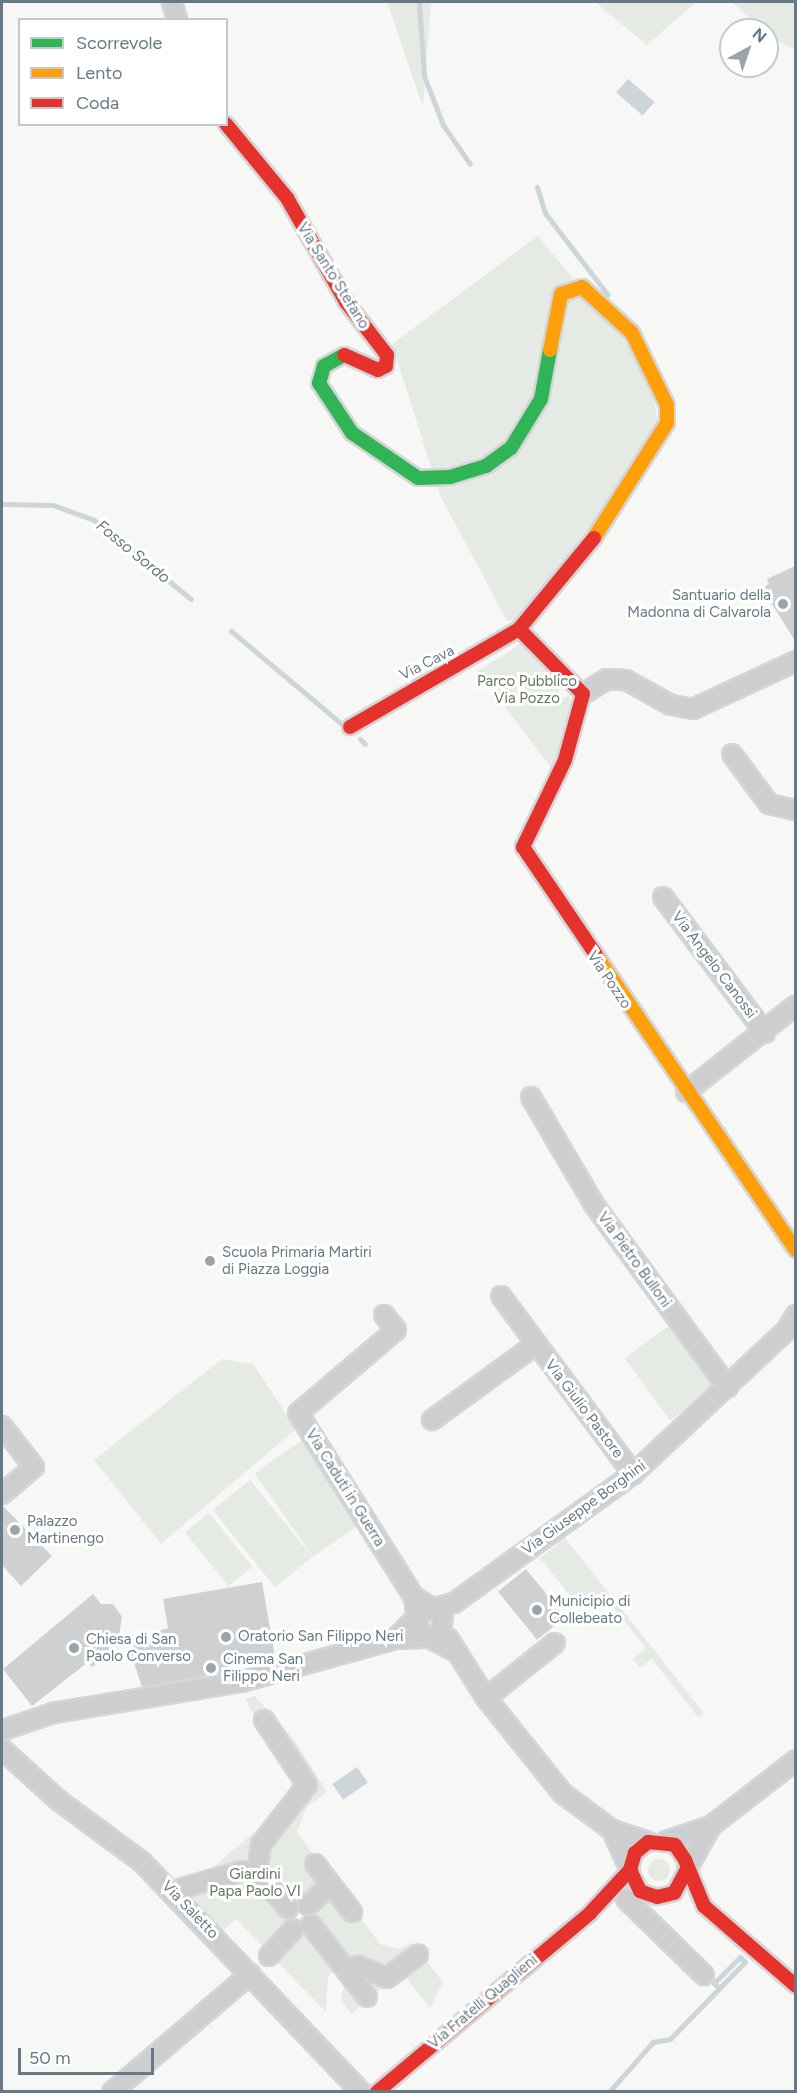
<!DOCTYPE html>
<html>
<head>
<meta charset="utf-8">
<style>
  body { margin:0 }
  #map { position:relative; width:797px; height:2093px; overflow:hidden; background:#f7f7f6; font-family:Figtree,sans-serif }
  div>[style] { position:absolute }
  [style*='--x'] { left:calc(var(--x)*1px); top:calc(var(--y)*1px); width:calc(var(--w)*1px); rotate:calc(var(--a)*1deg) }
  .green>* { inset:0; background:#e6eae4; transform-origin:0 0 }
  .round { border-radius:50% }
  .water>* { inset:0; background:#ccd5d7; transform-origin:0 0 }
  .stream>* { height:5px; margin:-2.5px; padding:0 2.5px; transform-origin:2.5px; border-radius:2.5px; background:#ccd5d7 }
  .building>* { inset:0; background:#cfd0d1; transform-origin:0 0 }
  .roads { filter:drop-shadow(2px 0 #d4d5d6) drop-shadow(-2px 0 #d4d5d6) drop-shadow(0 2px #d4d5d6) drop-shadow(0 -2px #d4d5d6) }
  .street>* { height:18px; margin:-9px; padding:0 9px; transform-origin:9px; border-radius:9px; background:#cccecf }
  .fast>* { height:14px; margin:-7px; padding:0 7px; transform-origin:7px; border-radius:7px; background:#30b455 }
  .slow>* { height:14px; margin:-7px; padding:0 7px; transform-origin:7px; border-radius:7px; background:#ff9f0a }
  .jam>* { height:14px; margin:-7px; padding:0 7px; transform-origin:7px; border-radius:7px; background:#e5322d }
  .dots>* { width:16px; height:16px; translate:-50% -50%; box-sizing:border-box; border:3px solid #fff; border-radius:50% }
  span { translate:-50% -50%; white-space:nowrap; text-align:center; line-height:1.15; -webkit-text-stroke:6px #fff; paint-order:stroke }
  .street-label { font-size:15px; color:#677986 }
  .poi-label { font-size:15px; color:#677986 }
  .right { translate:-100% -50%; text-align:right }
  .left { translate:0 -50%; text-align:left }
  .park-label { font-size:15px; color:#667862 }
  .water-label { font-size:16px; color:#637a81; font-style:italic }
  .frame { position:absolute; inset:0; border:3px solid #677986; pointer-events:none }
  .legend { position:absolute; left:18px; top:18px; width:210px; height:108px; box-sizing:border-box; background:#fff; border:2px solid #c2c9cf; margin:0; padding:8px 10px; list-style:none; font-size:18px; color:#677986 }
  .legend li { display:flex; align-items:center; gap:12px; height:30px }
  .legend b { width:30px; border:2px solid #c2c9cf }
  .north { position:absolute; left:719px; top:18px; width:60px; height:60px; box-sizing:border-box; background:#fff; border:2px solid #c2c9cf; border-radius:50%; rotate:40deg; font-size:16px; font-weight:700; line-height:24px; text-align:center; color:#677986 }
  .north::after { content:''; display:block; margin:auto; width:21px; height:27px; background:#99a5ad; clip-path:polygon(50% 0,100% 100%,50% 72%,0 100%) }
  .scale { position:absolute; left:18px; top:2048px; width:136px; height:27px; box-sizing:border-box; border:3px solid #677986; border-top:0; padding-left:8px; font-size:18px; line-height:21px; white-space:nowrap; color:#677986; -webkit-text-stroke:4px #fff; paint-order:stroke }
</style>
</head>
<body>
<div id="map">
  <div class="green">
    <i style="clip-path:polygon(387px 2px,431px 2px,423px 107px)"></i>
    <i style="clip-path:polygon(595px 2px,696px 2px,647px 45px)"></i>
    <i style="clip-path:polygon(732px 2px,795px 2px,795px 49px,774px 40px)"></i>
    <i style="clip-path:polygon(538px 236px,649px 371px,659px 429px,529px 618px,507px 621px,440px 495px,392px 344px)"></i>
    <i style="clip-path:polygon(522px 643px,562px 686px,557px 693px,561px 699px,569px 696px,575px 708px,553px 770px,478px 671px)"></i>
    <i style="left:670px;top:1325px;width:77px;height:56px;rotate:54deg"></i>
    <i style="clip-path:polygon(222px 1359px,253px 1364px,296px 1429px,161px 1544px,94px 1460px)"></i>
    <i style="left:302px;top:1440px;width:102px;height:58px;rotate:55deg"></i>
    <i style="left:250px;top:1480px;width:99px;height:48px;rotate:51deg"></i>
    <i style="left:209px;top:1513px;width:69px;height:31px;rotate:51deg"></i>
    <i style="clip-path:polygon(565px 1538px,581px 1558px,704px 1713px,698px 1717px,652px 1659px,640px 1668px,633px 1659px,646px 1648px,601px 1592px,580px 1608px,540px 1558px)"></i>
    <i style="clip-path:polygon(evenodd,255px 1696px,295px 1741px,327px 1792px,306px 1808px,297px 1832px,380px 1944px,398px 1949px,412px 1943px,443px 1982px,430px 2008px,401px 1971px,351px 2014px,341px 1999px,346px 1974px,338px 1965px,328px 1977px,326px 2012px,236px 1919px,223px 1931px,186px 1890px,298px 1795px,245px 1699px,255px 1696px,300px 1902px,314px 1917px,301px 1931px,287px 1924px,286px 1916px,300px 1902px)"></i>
    <i class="round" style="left:648px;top:1859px;width:22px;height:22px"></i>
  </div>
  <div class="water">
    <i style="left:628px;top:79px;width:35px;height:18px;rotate:41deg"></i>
    <i style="left:357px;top:1767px;width:19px;height:30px;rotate:55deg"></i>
  </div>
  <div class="stream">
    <i style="--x:419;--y:2;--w:74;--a:86.1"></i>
    <i style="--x:424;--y:76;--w:53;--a:68.8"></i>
    <i style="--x:443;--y:125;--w:47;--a:55.3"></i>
    <i style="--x:537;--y:187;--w:27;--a:73"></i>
    <i style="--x:545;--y:213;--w:103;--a:52.5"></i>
    <i style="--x:2;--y:504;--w:51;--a:1.1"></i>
    <i style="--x:53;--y:505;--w:44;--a:20.1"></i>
    <i style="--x:94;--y:520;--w:125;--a:39.2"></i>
    <i style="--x:231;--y:631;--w:146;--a:40"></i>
    <i style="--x:360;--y:739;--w:7;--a:45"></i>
    <i style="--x:609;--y:2092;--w:67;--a:-48.7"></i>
    <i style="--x:653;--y:2042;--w:17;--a:-10"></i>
    <i style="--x:670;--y:2039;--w:107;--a:-45.8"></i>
    <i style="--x:745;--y:1962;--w:7;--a:-135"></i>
    <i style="--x:740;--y:1957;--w:37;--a:135"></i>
    <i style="--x:714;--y:1983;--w:7;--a:45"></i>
  </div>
  <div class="building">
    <i style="clip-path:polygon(795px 566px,795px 641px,762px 588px,769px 584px,767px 579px)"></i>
    <i style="clip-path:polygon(2px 1505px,52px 1556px,21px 1586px,2px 1565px)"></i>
    <i style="left:526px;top:1569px;width:62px;height:36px;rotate:51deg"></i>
    <i style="clip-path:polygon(262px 1582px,275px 1657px,233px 1664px,234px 1671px,142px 1687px,127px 1642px,168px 1628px,163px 1599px)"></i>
    <i style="clip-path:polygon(93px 1594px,101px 1604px,113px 1604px,122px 1617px,117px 1648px,92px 1667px,88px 1662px,32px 1706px,3px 1669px)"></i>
  </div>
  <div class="roads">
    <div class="street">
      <i style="--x:172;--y:2;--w:19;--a:74"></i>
      <i style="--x:583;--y:694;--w:28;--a:-32"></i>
      <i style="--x:607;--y:679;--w:19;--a:3"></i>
      <i style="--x:626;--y:680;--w:51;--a:29.1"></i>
      <i style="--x:671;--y:705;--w:22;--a:10"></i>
      <i style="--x:693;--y:709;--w:114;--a:-25"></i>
      <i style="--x:732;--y:754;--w:62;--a:53.5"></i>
      <i style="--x:769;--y:804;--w:28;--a:13"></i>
      <i style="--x:663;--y:897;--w:170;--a:53.1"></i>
      <i style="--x:686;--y:1092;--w:140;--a:-38.3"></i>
      <i style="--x:531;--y:1097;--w:126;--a:59.6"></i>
      <i style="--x:595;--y:1206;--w:225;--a:53.8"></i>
      <i style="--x:501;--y:1296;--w:222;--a:53.4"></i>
      <i style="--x:384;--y:1315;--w:19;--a:51"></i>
      <i style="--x:396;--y:1330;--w:128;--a:139.7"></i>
      <i style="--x:298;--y:1413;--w:218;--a:57.8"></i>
      <i style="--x:414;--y:1597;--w:34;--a:82"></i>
      <i style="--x:419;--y:1631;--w:10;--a:37"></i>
      <i style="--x:427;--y:1637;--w:13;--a:-9"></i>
      <i style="--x:440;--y:1635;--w:20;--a:-81"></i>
      <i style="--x:443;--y:1615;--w:34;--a:-148"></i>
      <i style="--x:432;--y:1420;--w:127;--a:-36.1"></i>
      <i style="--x:2;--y:1426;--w:52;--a:52"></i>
      <i style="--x:34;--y:1467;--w:42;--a:139.8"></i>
      <i style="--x:448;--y:1638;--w:71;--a:57.7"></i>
      <i style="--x:486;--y:1698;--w:122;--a:51.3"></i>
      <i style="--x:562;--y:1793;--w:62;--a:36.5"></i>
      <i style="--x:612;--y:1830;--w:38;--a:18"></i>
      <i style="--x:395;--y:1639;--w:38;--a:-45"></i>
      <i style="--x:422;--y:1612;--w:33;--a:-16"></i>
      <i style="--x:454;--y:1603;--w:221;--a:-35.8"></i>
      <i style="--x:633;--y:1474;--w:209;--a:-43.1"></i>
      <i style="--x:786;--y:1331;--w:19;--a:-58"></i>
      <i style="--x:486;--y:1698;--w:88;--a:-38.6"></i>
      <i style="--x:264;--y:1720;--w:78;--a:56.5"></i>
      <i style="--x:307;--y:1785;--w:75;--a:127.9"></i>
      <i style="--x:261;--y:1844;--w:29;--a:98"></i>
      <i style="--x:257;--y:1873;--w:47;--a:48.5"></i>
      <i style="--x:3;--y:1730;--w:53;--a:-18.8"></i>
      <i style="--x:53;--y:1713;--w:191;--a:-9.4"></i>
      <i style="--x:241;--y:1682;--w:160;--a:-15.6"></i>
      <i style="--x:395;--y:1639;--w:35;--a:-2"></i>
      <i style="--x:430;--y:1638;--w:24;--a:28"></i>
      <i style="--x:2;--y:1749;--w:76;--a:42.3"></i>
      <i style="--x:58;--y:1800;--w:104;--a:36.4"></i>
      <i style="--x:142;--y:1862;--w:318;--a:46.4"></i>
      <i style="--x:612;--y:1830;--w:44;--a:65.8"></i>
      <i style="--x:666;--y:1841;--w:47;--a:-18.4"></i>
      <i style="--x:315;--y:1864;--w:61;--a:52.4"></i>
      <i style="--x:687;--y:1869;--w:49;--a:-60.8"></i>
      <i style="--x:711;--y:1826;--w:108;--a:-37.8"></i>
      <i style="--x:183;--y:1888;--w:61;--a:-16.1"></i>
      <i style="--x:242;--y:1871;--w:15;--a:8"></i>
      <i style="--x:626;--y:1899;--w:109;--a:44.3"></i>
      <i style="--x:308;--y:1905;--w:30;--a:-41"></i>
      <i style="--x:311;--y:1925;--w:91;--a:52.1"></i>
      <i style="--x:269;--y:1956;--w:36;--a:-48"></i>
      <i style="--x:347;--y:1972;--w:13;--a:-29"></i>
      <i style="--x:358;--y:1966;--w:31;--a:22"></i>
      <i style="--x:387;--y:1978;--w:39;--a:-37"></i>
      <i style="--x:112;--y:2092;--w:182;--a:-40.5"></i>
    </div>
    <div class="fast">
      <i style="--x:344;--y:355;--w:23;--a:151"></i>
      <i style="--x:324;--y:366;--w:18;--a:106"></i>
      <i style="--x:319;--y:383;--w:60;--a:56.6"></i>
      <i style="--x:352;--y:433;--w:80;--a:34.3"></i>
      <i style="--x:418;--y:478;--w:32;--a:-2"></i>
      <i style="--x:450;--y:477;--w:38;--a:-17"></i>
      <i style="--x:486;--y:466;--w:31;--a:-36"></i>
      <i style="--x:511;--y:448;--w:57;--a:-58.5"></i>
      <i style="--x:541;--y:399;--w:50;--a:-79.6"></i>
    </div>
    <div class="slow">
      <i style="--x:550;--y:350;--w:57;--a:-78.9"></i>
      <i style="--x:561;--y:294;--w:22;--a:-18"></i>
      <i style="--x:582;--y:287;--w:68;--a:42.6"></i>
      <i style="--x:632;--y:333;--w:80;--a:64.1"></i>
      <i style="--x:667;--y:405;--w:18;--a:90"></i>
      <i style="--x:667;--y:423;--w:136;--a:122.4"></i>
      <i style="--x:596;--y:955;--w:356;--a:55.9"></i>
    </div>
    <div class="jam">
      <i style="--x:226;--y:124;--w:96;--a:50.5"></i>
      <i style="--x:287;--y:198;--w:120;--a:60.4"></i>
      <i style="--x:346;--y:302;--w:67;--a:52.3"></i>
      <i style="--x:387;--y:355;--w:11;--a:95"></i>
      <i style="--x:386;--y:366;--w:9;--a:153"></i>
      <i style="--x:378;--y:370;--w:37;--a:-156"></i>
      <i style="--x:519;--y:629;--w:91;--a:45.4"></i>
      <i style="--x:583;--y:694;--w:68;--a:105.3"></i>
      <i style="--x:565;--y:760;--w:97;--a:115.8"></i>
      <i style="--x:523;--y:847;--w:130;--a:55.9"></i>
      <i style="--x:350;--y:727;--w:195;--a:-30.1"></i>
      <i style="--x:519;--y:629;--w:118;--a:-50.5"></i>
      <i style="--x:687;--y:1869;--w:27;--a:118"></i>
      <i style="--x:674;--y:1893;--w:17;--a:167"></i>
      <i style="--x:657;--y:1897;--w:18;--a:-161"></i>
      <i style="--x:640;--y:1891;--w:23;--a:-115"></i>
      <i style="--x:630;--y:1870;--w:18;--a:-74"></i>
      <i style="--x:635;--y:1853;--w:17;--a:-40"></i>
      <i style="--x:648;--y:1842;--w:27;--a:6"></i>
      <i style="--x:675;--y:1845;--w:18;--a:56"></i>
      <i style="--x:685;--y:1860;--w:50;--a:67.6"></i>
      <i style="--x:704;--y:1906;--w:122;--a:41"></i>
      <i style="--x:377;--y:2092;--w:278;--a:-40"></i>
      <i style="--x:590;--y:1913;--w:59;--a:-47.1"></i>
    </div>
  </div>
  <div class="dots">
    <i style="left:783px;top:604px;background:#99a5ad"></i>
    <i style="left:210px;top:1261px;background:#99a5ad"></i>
    <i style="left:15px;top:1530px;background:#99a5ad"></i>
    <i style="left:537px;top:1610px;background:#99a5ad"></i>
    <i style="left:226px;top:1637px;background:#99a5ad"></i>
    <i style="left:74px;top:1648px;background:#99a5ad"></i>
    <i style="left:211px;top:1668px;background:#99a5ad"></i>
  </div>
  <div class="street-label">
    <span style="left:333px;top:276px;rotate:58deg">Via Santo Stefano</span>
    <span style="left:427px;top:663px;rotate:-27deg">Via Cava</span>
    <span style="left:714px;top:965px;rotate:53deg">Via Angelo Canossi</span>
    <span style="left:609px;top:980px;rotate:56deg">Via Pozzo</span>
    <span style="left:634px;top:1260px;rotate:54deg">Via Pietro Bulloni</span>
    <span style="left:584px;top:1409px;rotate:53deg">Via Giulio Pastore</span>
    <span style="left:345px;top:1488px;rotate:58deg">Via Caduti in Guerra</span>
    <span style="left:584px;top:1508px;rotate:-36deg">Via Giuseppe Borghini</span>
    <span style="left:190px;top:1910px;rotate:46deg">Via Saletto</span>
    <span style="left:483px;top:2002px;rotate:-40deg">Via Fratelli Quaglieni</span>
  </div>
  <div class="poi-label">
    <span class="right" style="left:771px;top:604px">Santuario della<br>Madonna di Calvarola</span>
    <span class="left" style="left:222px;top:1261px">Scuola Primaria Martiri<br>di Piazza Loggia</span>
    <span class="left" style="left:27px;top:1530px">Palazzo<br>Martinengo</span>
    <span class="left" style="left:549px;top:1610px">Municipio di<br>Collebeato</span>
    <span class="left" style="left:238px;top:1637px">Oratorio San Filippo Neri</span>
    <span class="left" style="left:86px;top:1648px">Chiesa di San<br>Paolo Converso</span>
    <span class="left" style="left:223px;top:1668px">Cinema San<br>Filippo Neri</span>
  </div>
  <div class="park-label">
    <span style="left:527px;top:690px">Parco Pubblico<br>Via Pozzo</span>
    <span style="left:255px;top:1883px">Giardini<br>Papa Paolo VI</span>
  </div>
  <div class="water-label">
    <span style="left:133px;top:552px;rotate:39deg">Fosso Sordo</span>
  </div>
  <div class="frame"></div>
  <ul class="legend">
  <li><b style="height:8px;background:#30b455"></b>Scorrevole</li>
  <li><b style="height:8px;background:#ff9f0a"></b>Lento</li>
  <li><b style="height:8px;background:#e5322d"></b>Coda</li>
  </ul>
  <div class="north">N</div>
  <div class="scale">50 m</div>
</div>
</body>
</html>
